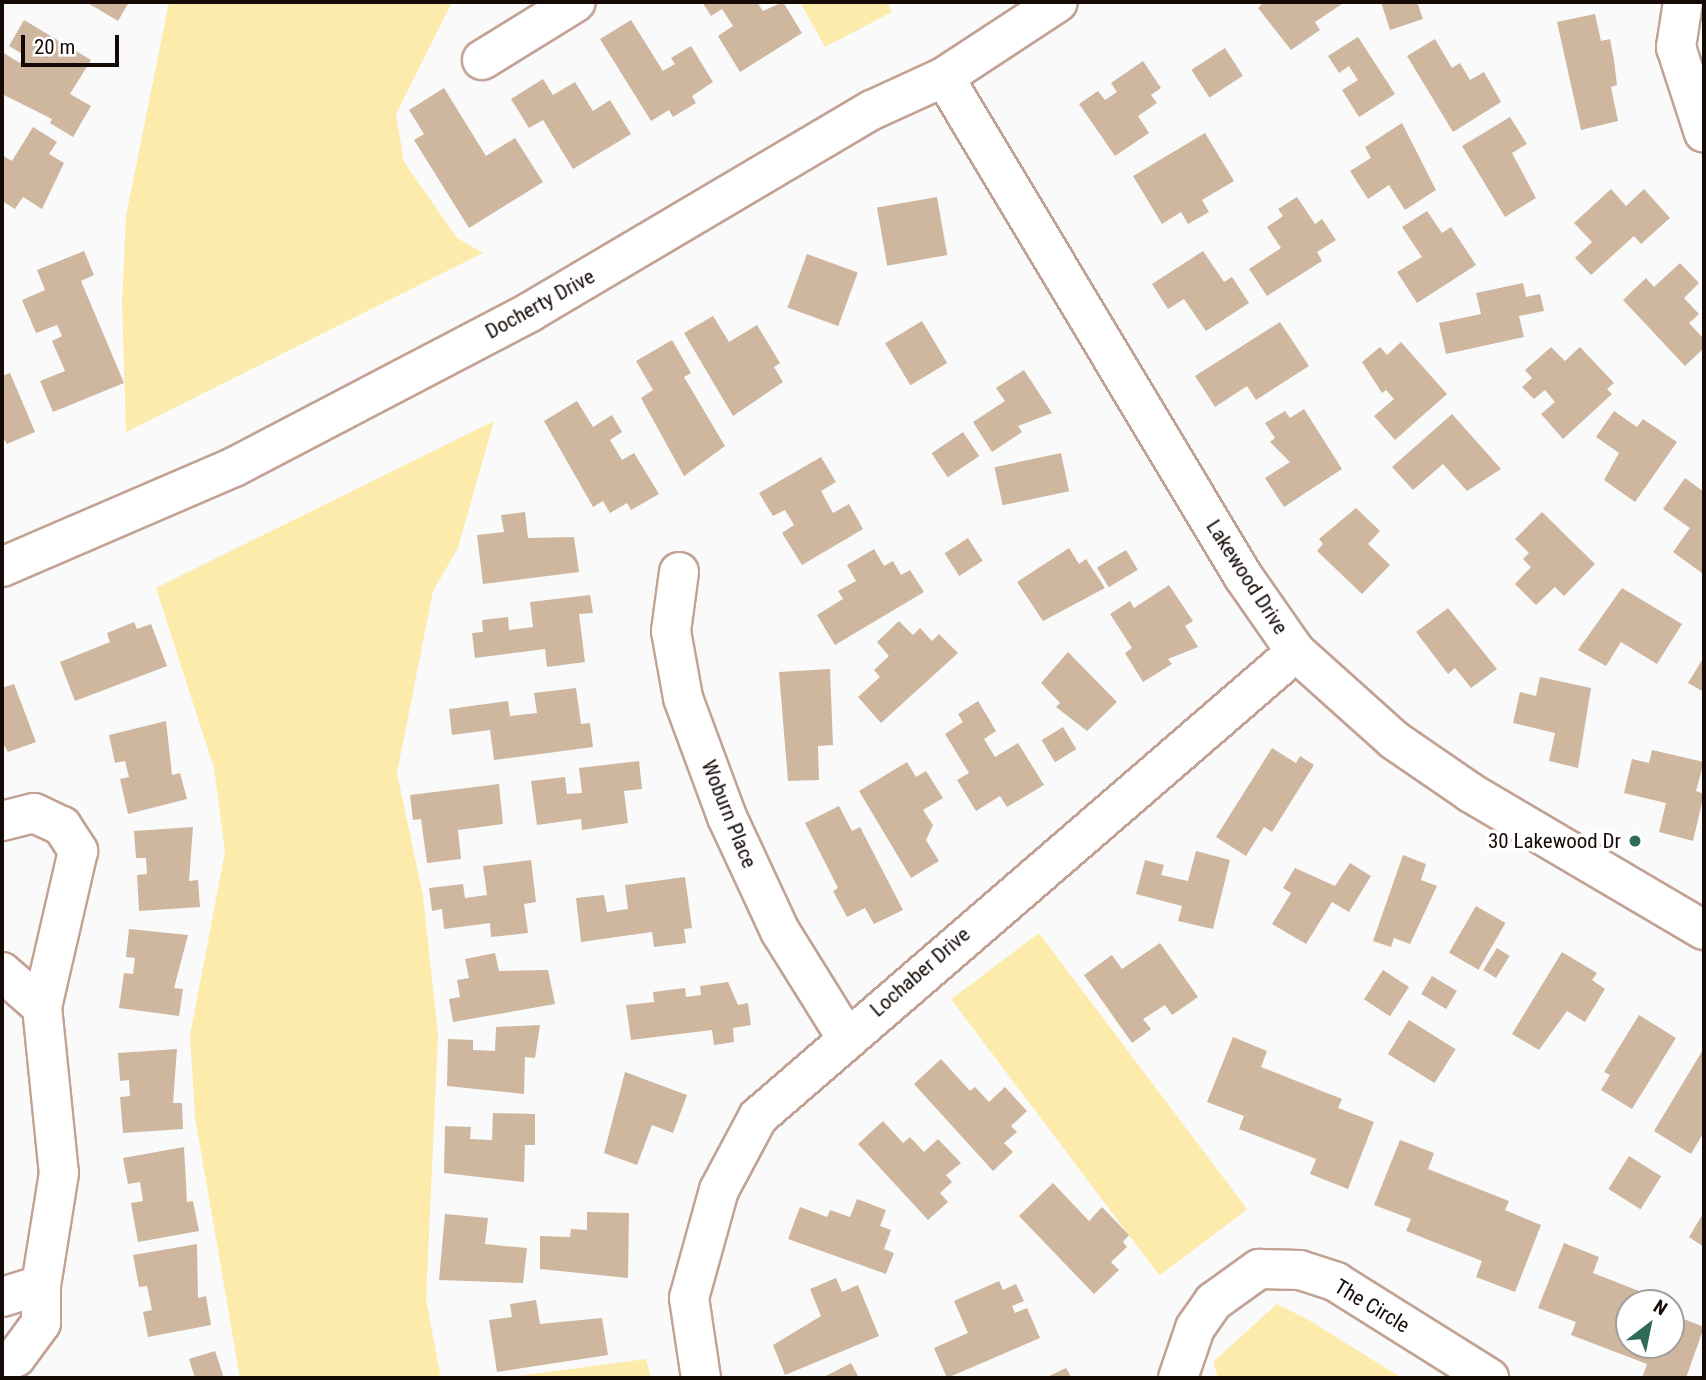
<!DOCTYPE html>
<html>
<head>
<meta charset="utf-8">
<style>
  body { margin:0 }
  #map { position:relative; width:1706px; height:1380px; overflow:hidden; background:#fafafa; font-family:"Roboto Condensed",sans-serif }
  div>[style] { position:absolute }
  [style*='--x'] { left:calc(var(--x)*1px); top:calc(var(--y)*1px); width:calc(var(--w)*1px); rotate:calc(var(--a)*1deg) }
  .green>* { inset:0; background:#fdebab; transform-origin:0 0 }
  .building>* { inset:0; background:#ceb79e; transform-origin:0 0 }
  .roads { filter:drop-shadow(2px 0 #c2a294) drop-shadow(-2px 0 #c2a294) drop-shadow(0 2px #c2a294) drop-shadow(0 -2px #c2a294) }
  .minor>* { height:38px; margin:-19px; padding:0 19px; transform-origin:19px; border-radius:19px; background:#fff }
  .dots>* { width:19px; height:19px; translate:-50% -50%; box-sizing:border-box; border:4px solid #fff; border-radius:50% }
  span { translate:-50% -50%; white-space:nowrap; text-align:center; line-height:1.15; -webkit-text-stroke:7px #fff; paint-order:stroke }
  .street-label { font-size:21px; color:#150a06 }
  .poi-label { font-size:21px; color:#150a06 }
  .right { translate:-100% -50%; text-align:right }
  .frame { position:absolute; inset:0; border:4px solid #150a06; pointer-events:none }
  .north { position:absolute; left:1615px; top:1289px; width:70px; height:70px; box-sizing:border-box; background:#fff; border:2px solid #a19d9b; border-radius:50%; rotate:32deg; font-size:19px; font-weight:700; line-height:28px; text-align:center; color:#150a06 }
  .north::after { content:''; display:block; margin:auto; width:24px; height:32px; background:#2e6c58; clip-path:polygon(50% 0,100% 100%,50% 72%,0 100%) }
  .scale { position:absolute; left:21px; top:35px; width:98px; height:32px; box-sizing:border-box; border:4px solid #150a06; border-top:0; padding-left:9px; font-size:21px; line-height:24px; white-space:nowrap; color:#150a06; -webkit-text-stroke:5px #fff; paint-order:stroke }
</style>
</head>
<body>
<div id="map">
  <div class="green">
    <i style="clip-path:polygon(169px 2px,452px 2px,396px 114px,404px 162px,457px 238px,483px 253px,126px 432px,122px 302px,126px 216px)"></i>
    <i style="clip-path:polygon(800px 2px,887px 2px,892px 12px,825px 47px)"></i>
    <i style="clip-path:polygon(494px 421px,458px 548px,433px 591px,397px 773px,423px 896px,438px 1034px,426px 1300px,441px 1378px,240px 1378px,195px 1117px,190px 1035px,225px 852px,214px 768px,156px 588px)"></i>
    <i style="left:1039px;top:933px;width:346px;height:110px;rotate:53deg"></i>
    <i style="clip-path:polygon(1277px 1304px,1307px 1319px,1402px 1378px,1218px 1378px,1213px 1362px)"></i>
    <i style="clip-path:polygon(646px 1359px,651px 1378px,503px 1378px)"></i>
  </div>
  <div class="building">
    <i style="clip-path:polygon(86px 2px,129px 2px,118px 21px)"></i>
    <i style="clip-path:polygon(702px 2px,757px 2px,763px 11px,783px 2px,802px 33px,740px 72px,718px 36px,733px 26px,722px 9px,711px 16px)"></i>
    <i style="clip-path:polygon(1264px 2px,1345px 2px,1315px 22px,1320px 30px,1291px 50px,1258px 8px)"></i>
    <i style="clip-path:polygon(1381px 2px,1417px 2px,1423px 19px,1390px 30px)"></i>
    <i style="clip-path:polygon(1595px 14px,1601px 41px,1610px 39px,1614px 60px,1617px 85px,1611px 87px,1618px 121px,1581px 130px,1557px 22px)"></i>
    <i style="clip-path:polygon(24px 20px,91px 60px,70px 94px,91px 106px,73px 137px,50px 123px,52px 119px,2px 94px,2px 52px,20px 63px,24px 55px,9px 46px)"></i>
    <i style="clip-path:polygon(631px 20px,663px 71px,675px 64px,671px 58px,691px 46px,713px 82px,692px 96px,696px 103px,673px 117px,669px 110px,651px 121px,600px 39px)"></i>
    <i style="clip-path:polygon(1358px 37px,1395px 94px,1359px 117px,1342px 90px,1358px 80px,1349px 66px,1339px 73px,1328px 56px)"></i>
    <i style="clip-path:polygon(1435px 39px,1452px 68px,1460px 63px,1470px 80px,1484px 72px,1501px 102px,1453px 132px,1407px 56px)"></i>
    <i style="left:1225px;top:48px;width:33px;height:40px;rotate:57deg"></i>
    <i style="clip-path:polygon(1143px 61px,1161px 88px,1151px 95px,1157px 103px,1138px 116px,1149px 133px,1115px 156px,1079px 104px,1098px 91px,1105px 100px,1117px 92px,1111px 83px)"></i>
    <i style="clip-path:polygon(543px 79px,553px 95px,575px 82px,593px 111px,610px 100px,631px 134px,573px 169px,543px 120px,529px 128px,511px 99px)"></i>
    <i style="clip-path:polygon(444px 88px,486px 156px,515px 138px,543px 182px,469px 228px,414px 140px,424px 134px,409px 110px)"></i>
    <i style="clip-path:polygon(1510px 117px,1527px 144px,1512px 153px,1536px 198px,1505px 217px,1462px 146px)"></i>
    <i style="clip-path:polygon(1402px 123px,1436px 190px,1405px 210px,1389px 185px,1368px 199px,1350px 171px,1371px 158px,1365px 147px)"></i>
    <i style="clip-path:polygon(33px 127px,57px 142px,49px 154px,64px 163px,42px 209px,23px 197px,15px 209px,2px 201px,2px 155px,12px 161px)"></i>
    <i style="clip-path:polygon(1205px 133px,1234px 181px,1202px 200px,1209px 212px,1188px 224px,1181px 212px,1162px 224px,1133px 176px)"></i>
    <i style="clip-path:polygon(1611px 189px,1626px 206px,1644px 189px,1670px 218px,1641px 244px,1634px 236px,1591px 275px,1575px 258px,1592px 242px,1574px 223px)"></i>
    <i style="left:937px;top:197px;width:59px;height:61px;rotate:80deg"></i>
    <i style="clip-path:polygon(1297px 197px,1315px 224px,1322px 219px,1336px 240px,1317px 252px,1322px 261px,1267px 296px,1249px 269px,1281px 248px,1267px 227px,1283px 216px,1278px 209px)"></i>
    <i style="clip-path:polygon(1427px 211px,1442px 233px,1451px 227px,1476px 265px,1417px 303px,1397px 272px,1422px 257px,1402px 227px)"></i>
    <i style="clip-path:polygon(84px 251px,94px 275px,81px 281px,124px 383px,53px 412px,40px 381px,65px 371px,52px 341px,62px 336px,57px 325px,36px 333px,22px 300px,45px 290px,37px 270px)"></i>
    <i style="clip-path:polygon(1203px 251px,1224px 282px,1232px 277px,1249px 303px,1206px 331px,1184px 299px,1168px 309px,1152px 284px)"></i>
    <i style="left:807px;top:254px;width:54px;height:57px;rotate:20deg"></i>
    <i style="clip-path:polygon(1680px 263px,1699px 283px,1684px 298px,1699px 314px,1689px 323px,1704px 339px,1704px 348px,1685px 366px,1623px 300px,1646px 278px,1654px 287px)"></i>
    <i style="clip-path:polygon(1523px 283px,1526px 297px,1540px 294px,1544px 311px,1519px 316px,1524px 337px,1446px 354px,1439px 323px,1481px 314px,1476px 293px)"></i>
    <i style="clip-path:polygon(713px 316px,729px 342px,757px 325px,780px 363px,774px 367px,783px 382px,733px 416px,684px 333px)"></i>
    <i style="left:922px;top:321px;width:49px;height:43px;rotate:59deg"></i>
    <i style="clip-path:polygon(1280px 322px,1309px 366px,1256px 400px,1247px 386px,1215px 407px,1195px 376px)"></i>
    <i style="clip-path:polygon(672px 340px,691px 373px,684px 377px,725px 446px,684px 476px,641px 398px,653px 390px,636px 361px)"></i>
    <i style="clip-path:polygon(1401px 342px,1447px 394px,1395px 440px,1374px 416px,1394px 399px,1386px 390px,1382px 393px,1362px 362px,1380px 347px,1387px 355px)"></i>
    <i style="clip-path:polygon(1551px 347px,1565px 361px,1580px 347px,1614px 383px,1607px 389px,1612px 394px,1563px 439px,1541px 414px,1555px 402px,1545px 390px,1534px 399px,1522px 387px,1532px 378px,1525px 370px)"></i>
    <i style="clip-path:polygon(1024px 370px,1052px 413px,1018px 426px,1022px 432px,992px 452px,973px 422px,1005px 401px,996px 388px)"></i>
    <i style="clip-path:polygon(10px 373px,35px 432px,7px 444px,2px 436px,2px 376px)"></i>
    <i style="clip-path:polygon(577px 401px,593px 427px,612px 415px,622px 432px,610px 440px,622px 460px,634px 453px,659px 494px,631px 510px,627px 503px,610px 513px,603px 501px,593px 507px,544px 421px)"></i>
    <i style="clip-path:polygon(1304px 409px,1342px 469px,1284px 507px,1265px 478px,1290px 462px,1270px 442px,1275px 438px,1265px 423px,1285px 411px,1290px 418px)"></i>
    <i style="clip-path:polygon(1614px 411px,1637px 427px,1643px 419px,1677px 442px,1635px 502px,1604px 480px,1619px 453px,1596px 437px)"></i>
    <i style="clip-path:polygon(1452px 414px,1501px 469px,1467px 491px,1443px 464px,1413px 490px,1392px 467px)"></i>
    <i style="left:963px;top:432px;width:29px;height:38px;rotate:56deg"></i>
    <i style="left:1061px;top:453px;width:39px;height:68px;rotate:78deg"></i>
    <i style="clip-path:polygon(821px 457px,836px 482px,821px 491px,833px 513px,849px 504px,863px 529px,802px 565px,782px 533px,794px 525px,785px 510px,773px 516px,759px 493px)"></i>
    <i style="clip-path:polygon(1685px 478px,1704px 492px,1702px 573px,1673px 552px,1690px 528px,1663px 509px)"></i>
    <i style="clip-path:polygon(1356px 508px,1380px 531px,1368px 544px,1390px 565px,1362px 594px,1317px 551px,1323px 544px,1319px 539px)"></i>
    <i style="clip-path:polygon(525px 512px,528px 538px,574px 537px,579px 572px,483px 584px,477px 535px,504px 532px,501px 515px)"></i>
    <i style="clip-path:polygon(1542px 512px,1595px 564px,1564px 596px,1555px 587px,1536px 605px,1515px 584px,1531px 567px,1523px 559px,1529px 553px,1515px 539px)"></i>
    <i style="left:968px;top:538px;width:27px;height:28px;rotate:57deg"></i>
    <i style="clip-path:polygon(1069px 548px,1079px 564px,1086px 559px,1105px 588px,1043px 621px,1017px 582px)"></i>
    <i style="clip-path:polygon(874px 549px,884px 566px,893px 561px,901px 575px,910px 570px,924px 592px,835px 645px,817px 615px,843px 599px,838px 591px,856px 581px,847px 565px)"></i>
    <i style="left:1126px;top:550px;width:23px;height:34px;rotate:59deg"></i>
    <i style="clip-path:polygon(1169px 585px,1193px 621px,1185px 626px,1198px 647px,1168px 659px,1172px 664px,1143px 682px,1125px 653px,1132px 648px,1110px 614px,1130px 601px,1134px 608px)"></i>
    <i style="clip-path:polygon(1622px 588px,1682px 624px,1657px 664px,1621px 642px,1606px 666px,1578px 650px)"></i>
    <i style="clip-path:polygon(590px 595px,593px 613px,579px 614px,585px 662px,547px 667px,545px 649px,475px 658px,472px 633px,483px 632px,482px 620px,508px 617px,509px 630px,533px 627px,530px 602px)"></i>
    <i style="clip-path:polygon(1448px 608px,1497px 669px,1471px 688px,1455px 668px,1448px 674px,1416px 632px)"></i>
    <i style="clip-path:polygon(899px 621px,913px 635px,920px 628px,932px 641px,939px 634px,958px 653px,881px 723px,858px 697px,880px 677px,874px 670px,889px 656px,877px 642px)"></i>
    <i style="clip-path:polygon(134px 622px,137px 629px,151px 624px,167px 666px,75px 701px,60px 662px,110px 642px,107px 633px)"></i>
    <i style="clip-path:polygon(1068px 652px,1117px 702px,1087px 731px,1056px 707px,1060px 703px,1041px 683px)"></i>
    <i style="clip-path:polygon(1704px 657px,1704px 692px,1688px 683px)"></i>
    <i style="clip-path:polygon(830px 669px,833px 745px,818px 746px,819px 780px,788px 781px,779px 672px)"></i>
    <i style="clip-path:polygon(1540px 677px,1591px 688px,1578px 768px,1549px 761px,1555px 733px,1513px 723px,1520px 692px,1536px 696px)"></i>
    <i style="clip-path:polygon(14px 684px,36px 742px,8px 752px,2px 742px,2px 688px)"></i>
    <i style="clip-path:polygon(576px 688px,581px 724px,590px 723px,593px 747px,494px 760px,490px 730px,452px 735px,449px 709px,508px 701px,510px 716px,537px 713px,534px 693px)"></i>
    <i style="clip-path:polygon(978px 701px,996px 731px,984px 739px,995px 757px,1018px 743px,1044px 785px,1007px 807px,1000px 796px,976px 811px,957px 780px,969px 773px,945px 734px,963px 722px,958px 714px)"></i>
    <i style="clip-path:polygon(166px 721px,172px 775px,180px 773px,187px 799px,128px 814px,120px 779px,129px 777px,125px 761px,115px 763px,109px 735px)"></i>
    <i style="left:1063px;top:727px;width:26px;height:25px;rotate:59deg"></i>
    <i style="clip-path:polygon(1272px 748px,1296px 763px,1300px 756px,1314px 765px,1272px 832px,1264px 827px,1246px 856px,1216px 837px)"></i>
    <i style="clip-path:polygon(1652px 750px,1704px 762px,1696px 791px,1704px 794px,1693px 841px,1659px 832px,1666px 803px,1624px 793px,1632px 759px,1649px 763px)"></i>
    <i style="clip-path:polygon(639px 761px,642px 789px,624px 791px,628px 823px,582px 830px,581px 819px,537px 825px,531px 781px,565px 777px,567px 794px,582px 793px,579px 768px)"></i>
    <i style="clip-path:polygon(907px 762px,916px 777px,926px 771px,943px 798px,923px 810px,933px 825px,926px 840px,939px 861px,911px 878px,859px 791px)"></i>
    <i style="clip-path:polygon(499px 784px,503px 824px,458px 830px,461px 859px,427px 863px,421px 819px,413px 820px,410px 795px)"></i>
    <i style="clip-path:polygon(839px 806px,852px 831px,860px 827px,903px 910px,874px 924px,865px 908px,847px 917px,833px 891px,838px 888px,805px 823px)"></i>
    <i style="clip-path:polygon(193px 827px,189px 881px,198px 880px,200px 907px,139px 911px,137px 875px,147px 874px,146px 858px,136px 858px,134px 831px)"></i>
    <i style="clip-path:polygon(1196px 851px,1230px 860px,1213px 929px,1178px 921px,1182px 906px,1136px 894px,1145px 860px,1164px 865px,1161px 875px,1188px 881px)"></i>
    <i style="clip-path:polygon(1403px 855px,1426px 864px,1421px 880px,1437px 886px,1410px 944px,1394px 938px,1391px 947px,1373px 941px)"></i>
    <i style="clip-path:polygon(531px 860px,536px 902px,524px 904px,528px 933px,491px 937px,490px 923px,444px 929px,442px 909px,432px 911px,429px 888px,463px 884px,465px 898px,487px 895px,483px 866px)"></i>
    <i style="clip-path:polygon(1350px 863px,1371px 876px,1349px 912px,1332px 902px,1306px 944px,1272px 924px,1291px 893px,1283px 888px,1295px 868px,1335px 886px)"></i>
    <i style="clip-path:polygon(685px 877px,692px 928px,684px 929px,686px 943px,654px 947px,652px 932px,581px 942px,576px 898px,604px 895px,607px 912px,628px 909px,625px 885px)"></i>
    <i style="left:1476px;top:906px;width:34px;height:54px;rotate:30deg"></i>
    <i style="clip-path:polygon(129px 929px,188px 935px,174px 988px,183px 989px,179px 1016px,119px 1008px,124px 973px,133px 974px,135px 958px,126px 957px)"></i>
    <i style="clip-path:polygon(1160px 943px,1198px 997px,1172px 1015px,1165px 1005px,1143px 1019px,1151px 1029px,1132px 1043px,1084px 975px,1112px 955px,1122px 969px)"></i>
    <i style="left:1497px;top:948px;width:15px;height:26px;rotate:32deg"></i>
    <i style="clip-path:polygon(1562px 952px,1597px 973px,1592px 980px,1605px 989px,1585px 1022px,1567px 1011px,1539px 1050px,1512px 1034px)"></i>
    <i style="clip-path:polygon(495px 953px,499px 971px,548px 970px,555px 1004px,453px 1022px,449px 999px,460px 997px,457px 980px,469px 978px,465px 959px)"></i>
    <i style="left:1383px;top:970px;width:31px;height:35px;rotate:33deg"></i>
    <i style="left:1432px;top:976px;width:29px;height:21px;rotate:31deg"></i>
    <i style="clip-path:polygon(728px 982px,738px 1005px,748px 1003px,751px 1025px,733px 1028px,734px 1042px,714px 1045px,712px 1030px,631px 1040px,626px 1005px,654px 1002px,653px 992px,685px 988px,686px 997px,701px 995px,700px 986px)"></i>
    <i style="clip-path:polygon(1639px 1015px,1676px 1038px,1632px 1109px,1601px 1090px,1610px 1075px,1604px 1072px)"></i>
    <i style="left:1409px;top:1020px;width:55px;height:40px;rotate:32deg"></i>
    <i style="clip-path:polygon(540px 1025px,535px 1058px,525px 1057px,524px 1094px,447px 1086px,448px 1039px,473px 1040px,473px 1050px,495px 1051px,496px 1027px)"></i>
    <i style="clip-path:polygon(1233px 1037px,1267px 1051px,1261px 1067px,1342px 1099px,1338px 1108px,1374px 1122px,1348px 1189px,1310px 1174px,1316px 1159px,1239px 1129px,1244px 1116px,1207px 1102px)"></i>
    <i style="clip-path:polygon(1704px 1048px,1704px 1132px,1691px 1154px,1654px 1131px)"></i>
    <i style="clip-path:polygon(177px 1049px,173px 1103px,182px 1103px,183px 1129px,123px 1133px,120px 1097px,130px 1096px,129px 1080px,120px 1081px,118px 1053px)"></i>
    <i style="clip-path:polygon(941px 1059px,970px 1091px,975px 1087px,989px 1102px,1005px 1087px,1027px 1111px,1011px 1126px,1017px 1132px,1004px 1143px,1013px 1152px,993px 1171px,914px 1084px)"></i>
    <i style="clip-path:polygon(625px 1072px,687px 1095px,673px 1133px,652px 1125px,637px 1165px,604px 1153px)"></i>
    <i style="clip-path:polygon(493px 1113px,535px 1114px,535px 1145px,525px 1145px,524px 1182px,444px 1173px,445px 1126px,471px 1127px,470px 1139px,492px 1140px)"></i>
    <i style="clip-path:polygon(883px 1121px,903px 1143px,910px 1137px,924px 1152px,938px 1139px,961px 1163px,946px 1175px,952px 1182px,940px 1193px,948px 1202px,928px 1220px,858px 1144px)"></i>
    <i style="clip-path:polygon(1400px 1140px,1434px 1153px,1428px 1169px,1509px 1201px,1505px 1210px,1541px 1225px,1515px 1292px,1476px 1277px,1482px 1261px,1406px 1231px,1411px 1219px,1374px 1205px)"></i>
    <i style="clip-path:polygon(184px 1147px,187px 1202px,193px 1201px,199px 1231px,138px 1242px,131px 1203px,143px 1201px,140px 1182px,128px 1184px,123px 1158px)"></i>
    <i style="left:1629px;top:1156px;width:38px;height:39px;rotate:32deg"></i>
    <i style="clip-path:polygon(1053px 1183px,1089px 1221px,1102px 1207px,1129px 1235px,1123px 1242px,1127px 1247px,1111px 1262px,1119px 1270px,1094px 1294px,1019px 1216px)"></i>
    <i style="clip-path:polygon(857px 1199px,886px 1210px,880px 1226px,891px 1230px,884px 1249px,894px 1253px,886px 1274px,788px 1239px,800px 1207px,827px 1217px,830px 1210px,850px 1217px)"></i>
    <i style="clip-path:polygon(587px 1212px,629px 1213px,628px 1278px,540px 1269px,540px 1236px,570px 1237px,571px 1229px,587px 1230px)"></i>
    <i style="clip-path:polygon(1704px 1212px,1704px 1247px,1689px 1237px)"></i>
    <i style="clip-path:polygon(445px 1214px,488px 1218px,485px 1244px,527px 1248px,523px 1283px,439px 1280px)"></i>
    <i style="clip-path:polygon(1564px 1243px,1599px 1257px,1593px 1273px,1670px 1303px,1629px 1303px,1629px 1345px,1671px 1345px,1671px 1314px,1704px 1327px,1686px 1378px,1642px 1378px,1647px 1364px,1571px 1335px,1576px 1322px,1538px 1308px)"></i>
    <i style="clip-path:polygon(197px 1244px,198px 1298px,206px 1296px,211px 1325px,148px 1337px,143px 1312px,152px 1310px,147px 1286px,139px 1287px,133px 1255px)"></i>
    <i style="clip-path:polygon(836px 1278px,842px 1292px,858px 1285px,879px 1336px,785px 1375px,773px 1345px,821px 1316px,810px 1289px)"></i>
    <i style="clip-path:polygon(999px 1281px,1003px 1290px,1016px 1284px,1024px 1301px,1012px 1306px,1015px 1313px,1027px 1308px,1040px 1338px,947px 1378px,934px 1348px,968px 1333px,954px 1301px)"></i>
    <i style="clip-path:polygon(536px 1300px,540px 1324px,602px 1318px,608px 1355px,497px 1372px,489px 1320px,512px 1317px,510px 1304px)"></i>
    <i style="clip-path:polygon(215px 1351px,224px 1378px,195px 1378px,189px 1359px)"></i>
    <i style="clip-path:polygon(851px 1363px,859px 1378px,822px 1378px)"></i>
    <i style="clip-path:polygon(1066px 1368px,1072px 1378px,1045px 1378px)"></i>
  </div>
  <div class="roads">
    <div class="minor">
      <i style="--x:1683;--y:2;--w:46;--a:98.8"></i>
      <i style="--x:1676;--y:47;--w:90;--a:72"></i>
      <i style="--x:482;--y:60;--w:110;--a:-31.7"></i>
      <i style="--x:944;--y:77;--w:582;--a:59.07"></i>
      <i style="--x:1243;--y:576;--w:93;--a:55.1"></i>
      <i style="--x:1296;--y:652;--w:132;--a:41.9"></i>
      <i style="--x:1394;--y:740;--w:93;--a:34.5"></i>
      <i style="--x:1471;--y:793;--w:270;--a:30.5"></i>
      <i style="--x:2;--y:567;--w:253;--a:-23.3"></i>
      <i style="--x:234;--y:467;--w:334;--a:-27.6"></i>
      <i style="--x:530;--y:312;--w:397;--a:-30.6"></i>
      <i style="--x:872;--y:110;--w:79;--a:-24.6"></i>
      <i style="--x:944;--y:77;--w:136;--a:-33.3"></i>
      <i style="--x:679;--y:572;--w:60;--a:97.7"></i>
      <i style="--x:671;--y:631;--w:68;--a:79.8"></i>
      <i style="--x:683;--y:698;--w:127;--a:69.7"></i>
      <i style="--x:727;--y:817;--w:126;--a:65.1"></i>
      <i style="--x:780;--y:931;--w:125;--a:58.1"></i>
      <i style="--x:2;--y:821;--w:33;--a:-14"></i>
      <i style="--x:34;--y:813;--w:31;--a:25"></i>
      <i style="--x:62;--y:826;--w:30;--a:57"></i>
      <i style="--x:78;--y:851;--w:160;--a:103"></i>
      <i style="--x:42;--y:1007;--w:167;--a:84.2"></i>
      <i style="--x:59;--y:1173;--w:113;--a:99.1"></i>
      <i style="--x:41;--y:1285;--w:41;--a:162.9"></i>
      <i style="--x:2;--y:972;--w:53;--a:41.2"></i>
      <i style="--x:2;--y:1363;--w:15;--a:-23"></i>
      <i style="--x:16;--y:1357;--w:42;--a:-53.7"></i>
      <i style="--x:41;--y:1323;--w:38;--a:-90"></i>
      <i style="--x:701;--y:1378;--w:81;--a:-98.5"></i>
      <i style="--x:689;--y:1298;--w:112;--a:-74.5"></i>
      <i style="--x:719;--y:1190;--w:83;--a:-61.9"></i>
      <i style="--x:758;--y:1117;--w:711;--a:-40.84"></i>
      <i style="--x:1178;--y:1378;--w:53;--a:-71.2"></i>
      <i style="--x:1195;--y:1328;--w:32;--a:-55"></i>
      <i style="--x:1213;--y:1302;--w:57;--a:-35.7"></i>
      <i style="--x:1259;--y:1269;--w:41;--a:1.4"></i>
      <i style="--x:1300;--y:1270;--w:38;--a:18"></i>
      <i style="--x:1336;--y:1282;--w:181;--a:32.1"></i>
    </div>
  </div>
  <div class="dots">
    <i style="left:1635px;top:841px;background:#2e6c58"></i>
  </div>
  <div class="street-label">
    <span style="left:540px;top:304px;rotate:-29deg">Docherty Drive</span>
    <span style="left:1247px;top:577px;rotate:57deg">Lakewood Drive</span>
    <span style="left:729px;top:814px;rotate:68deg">Woburn Place</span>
    <span style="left:920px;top:972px;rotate:-41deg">Lochaber Drive</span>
    <span style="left:1372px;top:1306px;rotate:31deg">The Circle</span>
  </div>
  <div class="poi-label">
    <span class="right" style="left:1621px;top:841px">30 Lakewood Dr</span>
  </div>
  <div class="frame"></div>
  <div class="north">N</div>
  <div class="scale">20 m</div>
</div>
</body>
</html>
